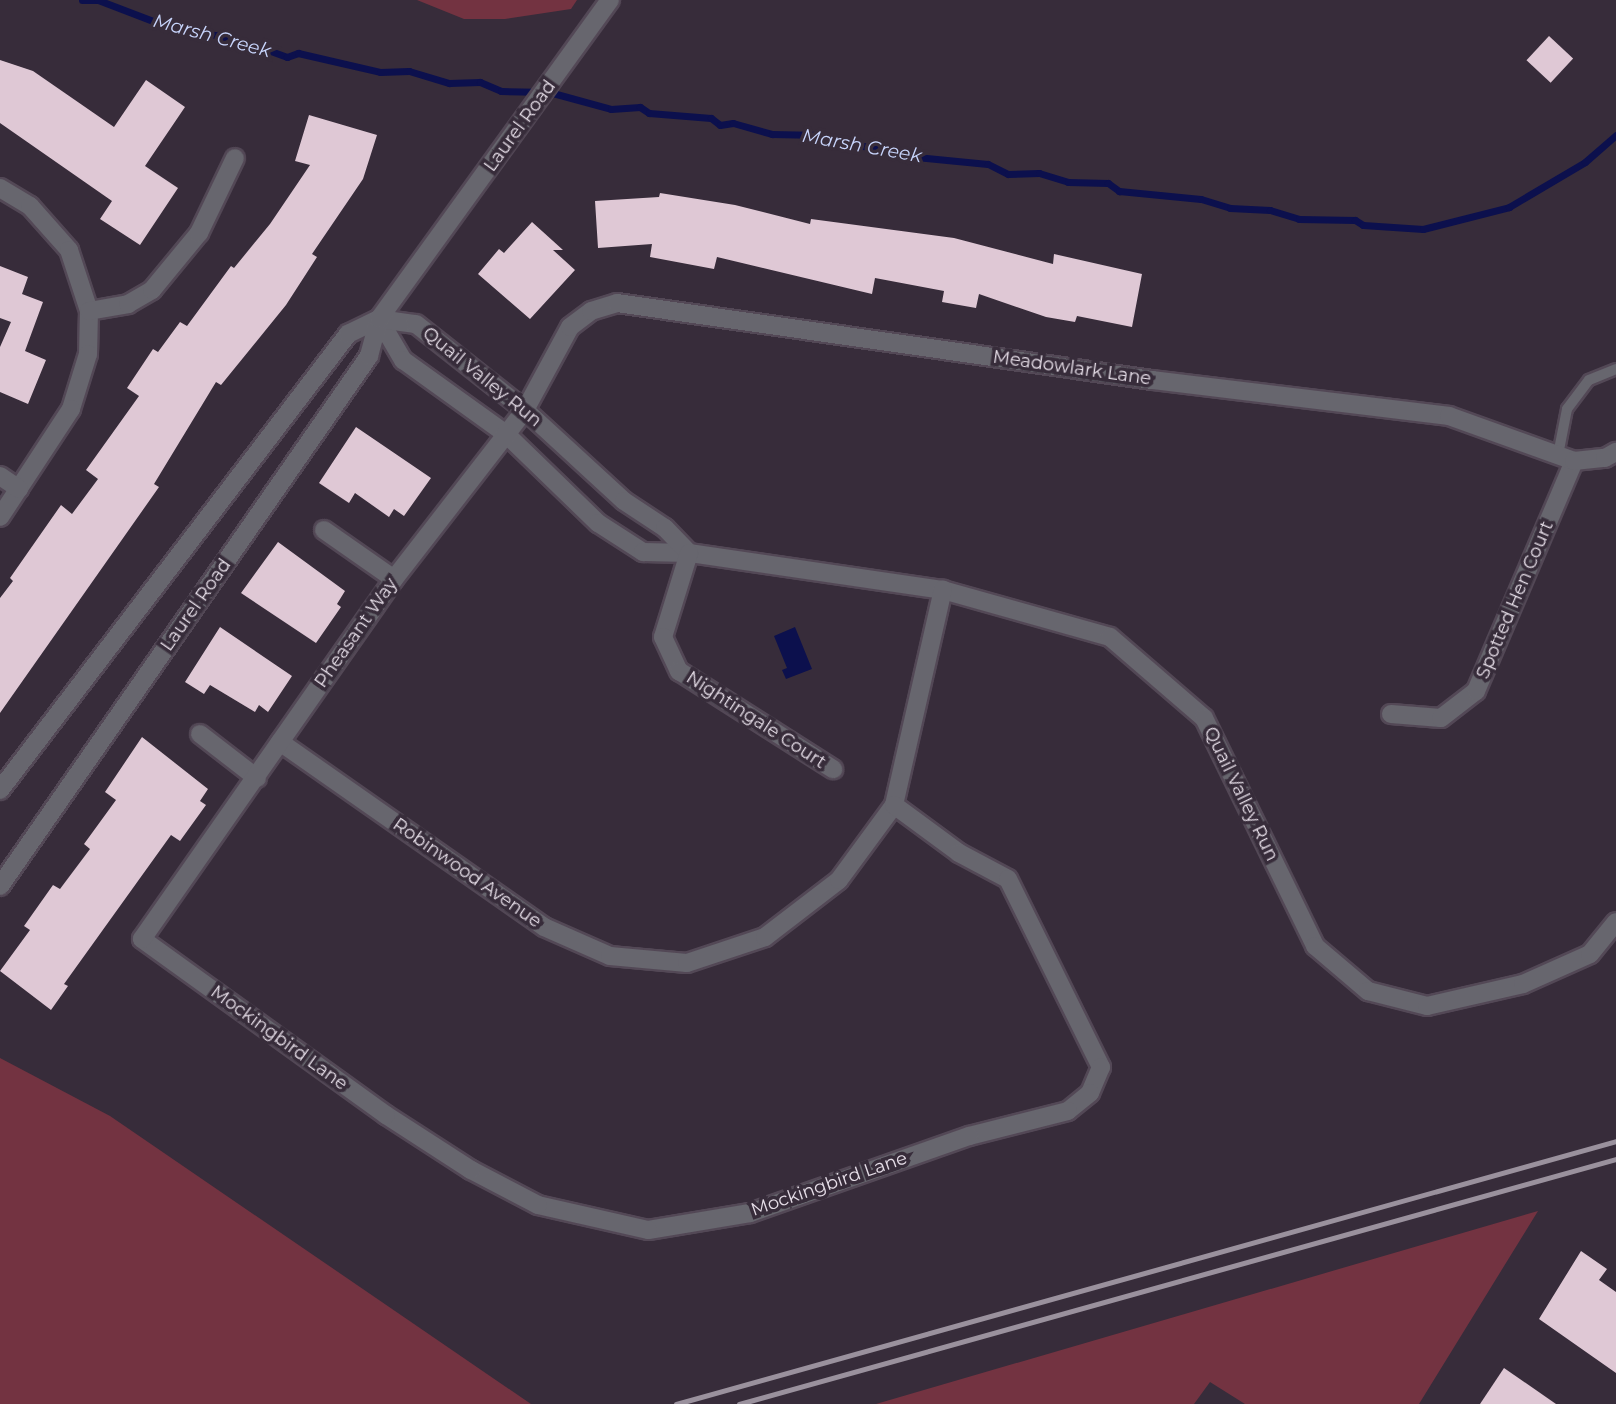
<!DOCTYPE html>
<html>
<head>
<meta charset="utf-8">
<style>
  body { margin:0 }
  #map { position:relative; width:1616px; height:1404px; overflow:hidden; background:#372c3a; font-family:Montserrat,sans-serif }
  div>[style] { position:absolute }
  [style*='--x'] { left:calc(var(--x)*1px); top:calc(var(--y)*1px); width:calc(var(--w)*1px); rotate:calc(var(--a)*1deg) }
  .green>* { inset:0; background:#733341 }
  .water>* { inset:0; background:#0c104d }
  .stream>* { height:7px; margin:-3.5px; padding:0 3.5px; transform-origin:3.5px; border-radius:3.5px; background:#0c104d }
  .building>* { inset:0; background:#dfc8d5; transform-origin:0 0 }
  .roads { filter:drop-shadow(2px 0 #534856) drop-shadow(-2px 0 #534856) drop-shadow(0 2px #534856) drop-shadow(0 -2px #534856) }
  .service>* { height:10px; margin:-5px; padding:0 5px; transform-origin:5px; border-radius:5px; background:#67666e }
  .minor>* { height:18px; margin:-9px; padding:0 9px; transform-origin:9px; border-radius:9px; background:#67666e }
  .tertiary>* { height:18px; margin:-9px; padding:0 9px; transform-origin:9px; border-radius:9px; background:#67666e }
  .rail>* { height:5px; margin:-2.5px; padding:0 2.5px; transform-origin:2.5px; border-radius:2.5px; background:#9a919d }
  span { translate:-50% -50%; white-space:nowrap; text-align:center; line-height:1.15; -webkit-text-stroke:7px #372c3a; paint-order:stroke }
  .street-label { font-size:18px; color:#e6dee8 }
  .water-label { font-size:19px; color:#c8d5fc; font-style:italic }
</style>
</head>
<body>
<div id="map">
  <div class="green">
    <i style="clip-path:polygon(417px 0,577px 0,571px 9px,505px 19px,464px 19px)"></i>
    <i style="clip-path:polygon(0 1058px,110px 1116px,531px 1404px,0 1404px)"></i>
    <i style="clip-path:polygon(1538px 1211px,1419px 1404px,1245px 1404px,1210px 1382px,1194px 1404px,876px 1404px)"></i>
  </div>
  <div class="water">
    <i style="clip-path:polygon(795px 627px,812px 669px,786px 679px,782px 670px,787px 668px,774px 636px)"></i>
  </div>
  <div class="stream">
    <i style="--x:82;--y:0;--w:15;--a:0"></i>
    <i style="--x:98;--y:0;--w:90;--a:20.9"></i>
    <i style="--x:182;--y:32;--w:36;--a:5"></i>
    <i style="--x:218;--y:35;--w:27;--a:27"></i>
    <i style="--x:242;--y:47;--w:15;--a:-4"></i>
    <i style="--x:257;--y:46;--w:32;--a:20"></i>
    <i style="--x:287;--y:57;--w:12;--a:-20"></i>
    <i style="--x:298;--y:53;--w:84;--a:13"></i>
    <i style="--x:380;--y:72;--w:29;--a:-2"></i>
    <i style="--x:409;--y:71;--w:42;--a:16.7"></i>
    <i style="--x:449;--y:83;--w:31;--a:-2"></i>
    <i style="--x:480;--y:82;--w:23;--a:23"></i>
    <i style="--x:501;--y:91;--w:48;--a:1.2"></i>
    <i style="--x:549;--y:92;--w:64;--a:15.3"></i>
    <i style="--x:611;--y:109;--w:29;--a:-4"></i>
    <i style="--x:640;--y:107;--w:11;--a:34"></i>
    <i style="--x:649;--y:113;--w:62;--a:4.6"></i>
    <i style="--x:711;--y:118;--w:11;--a:38"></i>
    <i style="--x:720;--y:125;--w:13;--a:-9"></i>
    <i style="--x:733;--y:123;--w:41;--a:15.8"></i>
    <i style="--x:772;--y:134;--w:48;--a:1.2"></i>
    <i style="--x:820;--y:135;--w:23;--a:23"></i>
    <i style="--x:841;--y:144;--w:54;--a:5.3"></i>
    <i style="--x:895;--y:149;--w:13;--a:32"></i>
    <i style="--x:906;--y:156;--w:82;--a:5.6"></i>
    <i style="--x:988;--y:164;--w:22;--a:27"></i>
    <i style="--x:1008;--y:174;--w:31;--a:-2"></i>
    <i style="--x:1039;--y:173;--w:30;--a:17"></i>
    <i style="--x:1068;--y:182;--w:40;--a:1.4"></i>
    <i style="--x:1108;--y:183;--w:14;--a:36"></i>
    <i style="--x:1119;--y:191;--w:82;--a:5.6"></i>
    <i style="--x:1201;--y:199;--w:30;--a:17"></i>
    <i style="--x:1230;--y:208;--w:40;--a:2.9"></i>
    <i style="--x:1270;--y:210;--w:30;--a:17"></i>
    <i style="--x:1299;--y:219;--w:56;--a:1"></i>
    <i style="--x:1355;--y:220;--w:9;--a:32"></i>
    <i style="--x:1363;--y:225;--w:60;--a:3.8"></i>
    <i style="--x:1423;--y:229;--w:89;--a:-14.3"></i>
    <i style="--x:1509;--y:207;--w:88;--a:-30.6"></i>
    <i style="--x:1585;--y:162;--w:41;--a:-41.1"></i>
  </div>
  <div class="building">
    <i style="left:1549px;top:36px;width:33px;height:33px;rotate:43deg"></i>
    <i style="clip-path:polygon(0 60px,33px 71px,114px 127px,146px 80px,185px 107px,145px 166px,178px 188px,140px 245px,100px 219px,112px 201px,0 123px)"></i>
    <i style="clip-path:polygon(309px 115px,377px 135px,363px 179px,312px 254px,317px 257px,286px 305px,221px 385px,216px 382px,154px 484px,159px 487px,0 713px,0 598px,13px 581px,10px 578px,61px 505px,72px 514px,98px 479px,86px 470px,139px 396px,127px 388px,153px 349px,158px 352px,180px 322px,187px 326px,231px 266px,234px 268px,270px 224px,310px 165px,295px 161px)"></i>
    <i style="clip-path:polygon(660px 193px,735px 205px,810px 224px,811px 219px,954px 238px,1053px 264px,1054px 254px,1142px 274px,1132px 327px,1077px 316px,1075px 322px,1046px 317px,979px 294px,976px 308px,942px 302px,944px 291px,875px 278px,872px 294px,717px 257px,714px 269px,650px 257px,652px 244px,598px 248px,595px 201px,659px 197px)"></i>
    <i style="clip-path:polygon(532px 222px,563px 250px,553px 250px,575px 270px,530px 319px,478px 274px,499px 249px,504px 253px)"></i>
    <i style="clip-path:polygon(0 266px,28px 277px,22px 294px,43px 302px,25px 351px,46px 360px,28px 404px,0 392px,0 347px,11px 322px,0 318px)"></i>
    <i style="clip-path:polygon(356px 427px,431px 478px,404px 516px,394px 509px,389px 517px,355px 493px,349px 503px,319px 483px)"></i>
    <i style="clip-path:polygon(278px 542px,345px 591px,337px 604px,341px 607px,316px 643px,241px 593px)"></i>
    <i style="clip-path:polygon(220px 627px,292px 676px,268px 712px,259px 705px,255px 712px,210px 685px,204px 694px,185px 682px)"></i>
    <i style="clip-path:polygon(142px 737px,208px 789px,200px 801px,206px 805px,180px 841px,171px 835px,64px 984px,68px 986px,51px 1010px,0 971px,30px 930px,24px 926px,53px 885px,60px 889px,90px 849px,84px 844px,116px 800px,105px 792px)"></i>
    <i style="clip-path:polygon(1581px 1251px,1607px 1269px,1599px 1280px,1616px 1292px,1616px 1373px,1539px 1319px)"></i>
    <i style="clip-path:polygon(1504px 1368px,1556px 1404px,1480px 1404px)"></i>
  </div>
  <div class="roads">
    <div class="service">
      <i style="--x:1558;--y:455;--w:47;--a:-78.9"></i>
      <i style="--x:1567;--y:409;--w:36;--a:-53"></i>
      <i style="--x:1589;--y:380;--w:29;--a:-22"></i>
    </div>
    <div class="minor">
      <i style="--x:0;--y:188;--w:35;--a:31"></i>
      <i style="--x:30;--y:206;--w:59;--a:48.4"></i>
      <i style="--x:69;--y:250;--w:64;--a:71.8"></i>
      <i style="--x:89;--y:311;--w:43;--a:91.3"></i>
      <i style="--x:88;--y:354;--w:58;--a:107.2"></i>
      <i style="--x:71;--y:409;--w:129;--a:123.3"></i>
      <i style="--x:89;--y:311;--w:40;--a:-10"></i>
      <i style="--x:128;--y:304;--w:28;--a:-30"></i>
      <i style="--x:152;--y:290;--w:74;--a:-50.5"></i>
      <i style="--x:199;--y:233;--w:83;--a:-64.4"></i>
      <i style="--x:379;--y:319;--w:48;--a:59.7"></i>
      <i style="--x:403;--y:360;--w:127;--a:35.7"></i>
      <i style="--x:506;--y:434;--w:128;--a:44.1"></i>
      <i style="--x:598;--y:523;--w:54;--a:32.8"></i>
      <i style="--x:643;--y:552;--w:46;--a:1.2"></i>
      <i style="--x:689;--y:553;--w:257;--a:8.3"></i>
      <i style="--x:943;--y:590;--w:173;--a:15.7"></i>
      <i style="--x:1110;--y:637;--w:124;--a:40.8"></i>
      <i style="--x:1204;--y:718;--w:254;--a:64"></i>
      <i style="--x:1315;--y:946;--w:70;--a:40.3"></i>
      <i style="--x:1368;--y:991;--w:61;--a:14.3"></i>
      <i style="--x:1427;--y:1006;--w:98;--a:-12.9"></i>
      <i style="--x:1523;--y:984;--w:73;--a:-24.1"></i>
      <i style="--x:1590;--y:954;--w:41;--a:-50.9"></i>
      <i style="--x:379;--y:319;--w:37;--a:8"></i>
      <i style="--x:416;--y:324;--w:139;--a:38.3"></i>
      <i style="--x:525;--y:410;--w:134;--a:42.6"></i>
      <i style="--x:624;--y:501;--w:49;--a:33.4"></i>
      <i style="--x:665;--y:528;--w:35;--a:46"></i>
      <i style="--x:0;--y:476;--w:23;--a:34"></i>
      <i style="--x:324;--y:530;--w:85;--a:35"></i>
      <i style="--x:689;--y:553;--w:88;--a:107.2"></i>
      <i style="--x:663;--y:637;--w:38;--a:65"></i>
      <i style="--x:679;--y:671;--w:183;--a:32.5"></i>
      <i style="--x:1391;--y:714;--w:50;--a:4.6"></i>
      <i style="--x:1441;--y:718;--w:44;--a:-37.6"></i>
      <i style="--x:1476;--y:691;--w:250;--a:-66.9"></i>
      <i style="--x:200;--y:734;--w:72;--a:37.7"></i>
      <i style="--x:280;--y:742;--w:322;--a:35"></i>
      <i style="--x:544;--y:927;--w:72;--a:23.7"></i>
      <i style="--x:610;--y:956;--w:77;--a:5.2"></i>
      <i style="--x:687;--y:963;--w:82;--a:-18.4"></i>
      <i style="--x:765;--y:937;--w:93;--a:-37.6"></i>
      <i style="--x:839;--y:880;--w:93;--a:-53.7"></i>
      <i style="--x:894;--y:805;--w:221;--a:-77.2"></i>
      <i style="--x:0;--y:790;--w:574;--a:-52.65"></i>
      <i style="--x:348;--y:334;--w:34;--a:-26"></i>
      <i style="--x:894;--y:805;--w:81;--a:36.4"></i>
      <i style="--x:959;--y:853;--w:55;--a:28"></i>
      <i style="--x:1008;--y:879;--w:210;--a:63.7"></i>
      <i style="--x:1101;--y:1067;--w:28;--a:113"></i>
      <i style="--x:1090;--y:1093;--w:28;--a:141"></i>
      <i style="--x:1068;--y:1111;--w:102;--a:165.8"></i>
      <i style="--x:969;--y:1136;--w:232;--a:160.6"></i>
      <i style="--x:750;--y:1213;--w:103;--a:170.5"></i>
      <i style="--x:648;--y:1230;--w:113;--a:-167.2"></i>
      <i style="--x:538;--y:1205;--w:76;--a:-152.4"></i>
      <i style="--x:471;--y:1170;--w:101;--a:-147.1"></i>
      <i style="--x:386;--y:1115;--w:301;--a:-144.2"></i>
      <i style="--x:142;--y:939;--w:439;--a:-55"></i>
      <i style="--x:394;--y:579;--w:214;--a:-52.2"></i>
      <i style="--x:525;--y:410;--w:94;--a:-61.5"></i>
      <i style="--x:570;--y:327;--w:26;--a:-37"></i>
      <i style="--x:591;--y:311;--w:27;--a:-17"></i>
      <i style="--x:617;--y:303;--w:541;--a:8.19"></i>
      <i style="--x:1152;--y:380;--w:299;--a:6.9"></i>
      <i style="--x:1449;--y:416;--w:133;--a:19.8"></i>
      <i style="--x:1574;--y:461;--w:31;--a:-6"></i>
      <i style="--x:1605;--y:458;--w:13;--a:-29"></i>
      <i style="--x:0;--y:886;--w:646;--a:-55.15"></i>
      <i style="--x:369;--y:356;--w:38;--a:-75"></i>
    </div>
    <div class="tertiary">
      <i style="--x:379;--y:319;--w:394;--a:-54.1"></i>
    </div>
  </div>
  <div class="rail">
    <i style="--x:676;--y:1404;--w:976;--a:-15.63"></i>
    <i style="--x:739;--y:1404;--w:911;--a:-15.61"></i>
  </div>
  <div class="street-label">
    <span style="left:520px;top:126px;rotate:-54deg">Laurel Road</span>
    <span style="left:1072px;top:368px;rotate:8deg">Meadowlark Lane</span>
    <span style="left:482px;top:377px;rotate:39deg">Quail Valley Run</span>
    <span style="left:1515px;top:600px;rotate:-67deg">Spotted Hen Court</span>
    <span style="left:196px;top:605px;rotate:-55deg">Laurel Road</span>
    <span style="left:356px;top:633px;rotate:-55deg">Pheasant Way</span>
    <span style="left:756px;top:720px;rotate:33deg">Nightingale Court</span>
    <span style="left:1241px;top:794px;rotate:64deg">Quail Valley Run</span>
    <span style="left:467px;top:873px;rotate:35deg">Robinwood Avenue</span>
    <span style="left:279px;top:1038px;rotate:36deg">Mockingbird Lane</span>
    <span style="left:829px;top:1184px;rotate:-19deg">Mockingbird Lane</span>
  </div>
  <div class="water-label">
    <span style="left:212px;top:36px;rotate:15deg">Marsh Creek</span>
    <span style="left:862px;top:146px;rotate:10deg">Marsh Creek</span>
  </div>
</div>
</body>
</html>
